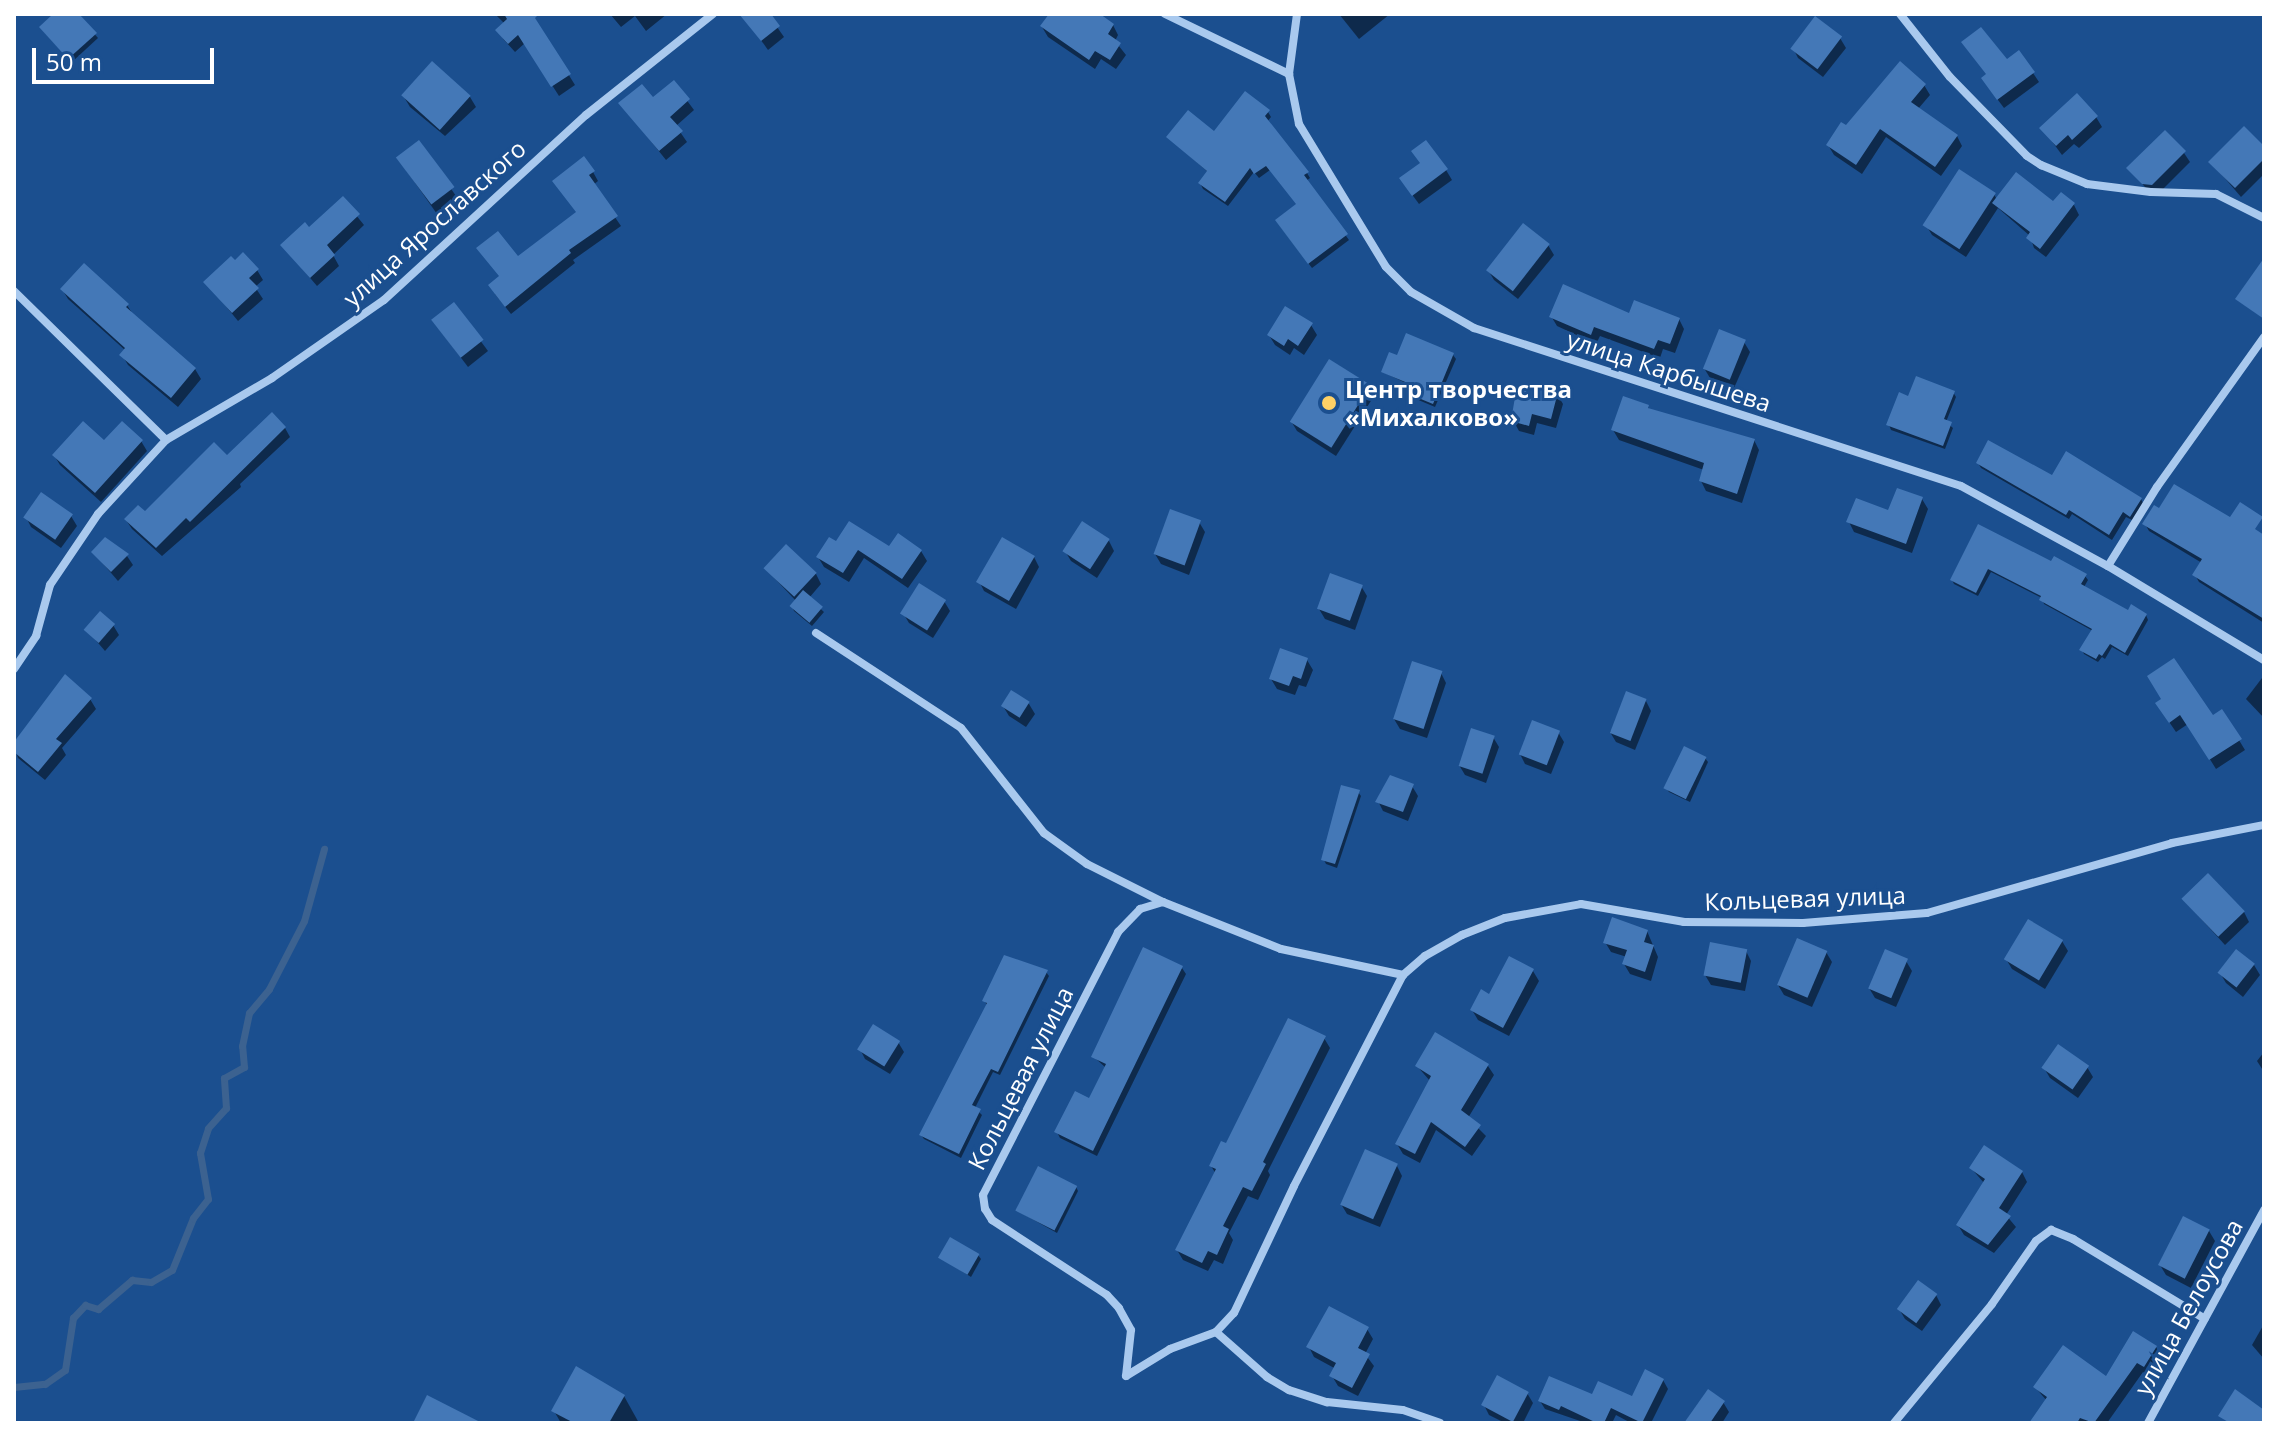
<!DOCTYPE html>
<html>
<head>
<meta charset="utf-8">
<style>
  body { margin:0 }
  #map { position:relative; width:2278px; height:1437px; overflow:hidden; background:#1b4f8f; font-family:"Open Sans",sans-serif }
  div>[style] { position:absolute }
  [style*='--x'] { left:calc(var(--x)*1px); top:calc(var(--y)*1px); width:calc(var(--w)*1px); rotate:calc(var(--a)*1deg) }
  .shadow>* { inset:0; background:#0007; transform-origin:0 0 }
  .stream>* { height:7px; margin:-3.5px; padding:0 3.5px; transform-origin:3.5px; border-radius:3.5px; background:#3c6290 }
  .building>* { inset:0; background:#4478b7; transform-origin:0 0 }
  .minor>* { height:8px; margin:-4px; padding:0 4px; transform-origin:4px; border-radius:4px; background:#a9c9ee }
  .dots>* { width:22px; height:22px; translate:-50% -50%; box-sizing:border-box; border:4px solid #1b4f8f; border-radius:50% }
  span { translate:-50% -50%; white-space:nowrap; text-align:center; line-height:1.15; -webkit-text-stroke:6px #1b4f8f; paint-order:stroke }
  .street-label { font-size:24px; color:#fff }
  .poi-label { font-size:24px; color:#fff; font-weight:700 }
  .left { translate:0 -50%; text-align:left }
  .frame { position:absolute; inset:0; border:16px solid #fff; pointer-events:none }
  .scale { position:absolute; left:32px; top:48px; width:182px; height:36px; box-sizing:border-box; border:4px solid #fff; border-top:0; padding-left:10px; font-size:24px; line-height:28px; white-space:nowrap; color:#fff; -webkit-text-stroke:6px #1b4f8f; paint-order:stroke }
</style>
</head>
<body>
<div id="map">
  <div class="shadow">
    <i style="clip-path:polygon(56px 14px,77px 14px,98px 38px,72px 62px,44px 32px)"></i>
    <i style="clip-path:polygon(495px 14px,531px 14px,575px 85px,559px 96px,525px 43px,515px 52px,504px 40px,498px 31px,505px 24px)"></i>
    <i style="clip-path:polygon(610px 14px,667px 14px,646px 31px,635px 16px,621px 27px)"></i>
    <i style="clip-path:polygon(757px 14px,768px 14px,784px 37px,768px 50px,748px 22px)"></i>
    <i style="clip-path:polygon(1051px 14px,1096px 14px,1113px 25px,1118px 35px,1115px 41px,1126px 55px,1116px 69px,1101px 59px,1095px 69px,1048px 37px,1042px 27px)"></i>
    <i style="clip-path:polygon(1339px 14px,1390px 14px,1359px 39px)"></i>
    <i style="clip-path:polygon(1840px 38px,1846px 48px,1823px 77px,1798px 58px,1793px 48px)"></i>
    <i style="clip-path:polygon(2033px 73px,2039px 82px,2004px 108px,1989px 88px)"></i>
    <i style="clip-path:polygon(674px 83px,694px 110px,676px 126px,687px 142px,666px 160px,621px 104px,653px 100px)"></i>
    <i style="clip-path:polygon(1924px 85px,1930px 95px,1918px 109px,1957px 136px,1962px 146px,1941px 176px,1886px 137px,1862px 174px,1834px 155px,1828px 145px,1846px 127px)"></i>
    <i style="clip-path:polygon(404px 97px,470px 97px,476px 107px,445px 136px,410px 107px)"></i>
    <i style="clip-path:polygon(1268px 112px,1271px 117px,1267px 122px,1307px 173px,1310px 178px,1306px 181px,1349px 240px,1312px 268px,1280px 226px,1298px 205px,1270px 170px,1259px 178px,1254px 172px,1228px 206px,1203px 189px,1200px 183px,1208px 172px,1168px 137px,1214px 134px)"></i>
    <i style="clip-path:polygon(2096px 117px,2102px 127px,2079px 148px,2074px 144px,2062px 155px,2042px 128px)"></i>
    <i style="left:419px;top:143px;width:67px;height:26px;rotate:55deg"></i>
    <i style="clip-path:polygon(2264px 149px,2264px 174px,2241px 197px,2211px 162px)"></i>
    <i style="clip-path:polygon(2184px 153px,2190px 162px,2158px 194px,2150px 193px,2129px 168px)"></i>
    <i style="clip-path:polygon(1421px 164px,1446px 170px,1452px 180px,1419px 204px,1408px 189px)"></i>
    <i style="clip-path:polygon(593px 172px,598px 181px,593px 185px,621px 226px,573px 260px,575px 263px,511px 314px,495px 294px,500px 277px,518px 259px,578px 213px,560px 190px)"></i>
    <i style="clip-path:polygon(1994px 194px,1997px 200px,2074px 205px,2079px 215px,2046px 257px,2034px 248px,2030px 236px,1998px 208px,1966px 257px,1932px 235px,1926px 225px)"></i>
    <i style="clip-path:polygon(343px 199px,364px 225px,333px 255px,339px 266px,317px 286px,282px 245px,309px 229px)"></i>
    <i style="clip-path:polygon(1548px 245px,1554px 255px,1518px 299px,1494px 280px,1488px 270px)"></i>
    <i style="clip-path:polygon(257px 270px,263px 280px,255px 287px,263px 299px,238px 321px,206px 282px)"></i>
    <i style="clip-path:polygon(62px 289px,127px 305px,134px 316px,195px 369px,201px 379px,178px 407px,128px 365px,122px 355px,126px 351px,68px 299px)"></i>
    <i style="clip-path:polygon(454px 305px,488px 351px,468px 367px,440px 330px)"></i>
    <i style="clip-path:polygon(1630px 315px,1679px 319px,1684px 329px,1675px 353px,1663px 349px,1660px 358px,1600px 336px,1596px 344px,1557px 326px,1551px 316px)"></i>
    <i style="clip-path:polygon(1311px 325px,1317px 335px,1304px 355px,1294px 348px,1290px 355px,1275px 345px,1269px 335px)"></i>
    <i style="clip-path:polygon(1744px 342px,1750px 352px,1734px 388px,1710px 378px,1704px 368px)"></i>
    <i style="clip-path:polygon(1453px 355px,1456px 359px,1435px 407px,1416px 399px,1416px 388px,1383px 372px)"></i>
    <i style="clip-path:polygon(1369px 386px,1374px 396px,1336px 456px,1297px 431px,1291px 421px)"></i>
    <i style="clip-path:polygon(1537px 388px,1557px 394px,1563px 404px,1556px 428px,1537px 423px,1534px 435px,1519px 431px,1513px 420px)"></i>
    <i style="clip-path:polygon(1953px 392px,1956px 397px,1946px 422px,1953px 428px,1945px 449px,1891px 430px,1889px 425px,1909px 398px)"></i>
    <i style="clip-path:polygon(1647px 406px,1650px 410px,1754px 440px,1759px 450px,1742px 503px,1706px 491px,1701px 481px,1704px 470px,1619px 440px,1613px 430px)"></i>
    <i style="clip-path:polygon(285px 428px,290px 437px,240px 484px,241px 487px,162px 556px,132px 529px,126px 520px,145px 514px,227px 458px)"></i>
    <i style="clip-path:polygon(141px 441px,147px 451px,101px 502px,60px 465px,54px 455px,104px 443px)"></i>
    <i style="clip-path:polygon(1978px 463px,2141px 499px,2144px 505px,2134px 521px,2126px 517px,2112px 540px,2072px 514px,2069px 519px,1981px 468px)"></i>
    <i style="clip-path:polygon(1922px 499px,1928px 509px,1912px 553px,1854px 532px,1849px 522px,1889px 513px)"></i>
    <i style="clip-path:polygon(71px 516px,77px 526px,61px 548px,31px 527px,26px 517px)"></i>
    <i style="clip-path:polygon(1199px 522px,1205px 532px,1189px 575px,1161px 564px,1155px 554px)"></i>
    <i style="clip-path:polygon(2145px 524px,2264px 538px,2264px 623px,2199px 582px,2195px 575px,2202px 563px,2149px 531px)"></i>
    <i style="clip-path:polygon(1979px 527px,2052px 563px,2085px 576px,2088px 580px,2084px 587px,2128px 613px,2146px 615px,2148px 620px,2128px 656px,2112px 647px,2105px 659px,2102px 657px,2098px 662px,2084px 654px,2082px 650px,2093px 631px,2044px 604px,2042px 598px,1991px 572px,1978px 596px,1954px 584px,1952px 580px)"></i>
    <i style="clip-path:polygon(1109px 541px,1114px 551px,1097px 578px,1071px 561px,1065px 551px)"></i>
    <i style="clip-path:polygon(837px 544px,921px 551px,927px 561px,908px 588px,864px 558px,849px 582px,824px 567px,818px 557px)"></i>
    <i style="clip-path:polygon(93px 552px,127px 556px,133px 565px,118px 581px)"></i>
    <i style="clip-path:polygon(1034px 557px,1039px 567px,1016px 609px,984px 591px,979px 581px)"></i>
    <i style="clip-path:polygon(766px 569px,816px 574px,821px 584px,809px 598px,824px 612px,812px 626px,794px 611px,792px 606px,796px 601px)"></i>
    <i style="clip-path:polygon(1361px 586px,1367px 596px,1355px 630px,1325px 619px,1319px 609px)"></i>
    <i style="clip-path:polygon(944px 601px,950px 611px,933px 638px,909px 623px,903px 613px)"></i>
    <i style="clip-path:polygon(113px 625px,119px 635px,105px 651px,87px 630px)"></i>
    <i style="clip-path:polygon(1307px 660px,1313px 670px,1306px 687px,1299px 685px,1295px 695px,1277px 689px,1271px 679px)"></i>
    <i style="clip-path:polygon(1441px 673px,1446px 683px,1427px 738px,1400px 729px,1394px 719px)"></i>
    <i style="clip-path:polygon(65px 677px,90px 699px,96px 709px,62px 748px,66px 755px,45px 780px,18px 758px,14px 745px)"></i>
    <i style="clip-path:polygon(2262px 678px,2264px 680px,2264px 718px,2246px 699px)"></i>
    <i style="clip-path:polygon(1012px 693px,1029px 704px,1035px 714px,1026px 727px,1009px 716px,1003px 706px)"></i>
    <i style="clip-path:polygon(1646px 701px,1651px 711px,1635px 750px,1616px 742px,1610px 732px)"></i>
    <i style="clip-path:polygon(2222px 712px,2245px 750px,2216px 769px,2188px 724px,2176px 732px,2163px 713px,2212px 718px)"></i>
    <i style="clip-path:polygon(1558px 732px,1564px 742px,1551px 774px,1525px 764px,1520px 754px)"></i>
    <i style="clip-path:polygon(1493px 737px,1499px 747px,1486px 783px,1465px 775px,1459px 765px)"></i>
    <i style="clip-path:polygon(1705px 758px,1708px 762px,1690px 802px,1669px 792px,1666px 788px)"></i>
    <i style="clip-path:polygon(1412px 786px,1418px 796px,1408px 821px,1383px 811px,1378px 801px)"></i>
    <i style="clip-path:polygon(1358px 792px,1361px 796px,1337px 868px,1326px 864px,1324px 860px)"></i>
    <i style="clip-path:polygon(2184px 900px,2244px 912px,2249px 922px,2225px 945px)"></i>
    <i style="clip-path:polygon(1647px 931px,1658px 957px,1651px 981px,1630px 974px,1624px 964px,1627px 957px,1611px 952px,1605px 942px)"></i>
    <i style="clip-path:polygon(2062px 941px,2068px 951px,2045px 989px,2012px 969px,2006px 959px)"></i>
    <i style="clip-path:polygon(1746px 951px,1751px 961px,1745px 991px,1711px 985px,1705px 975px)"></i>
    <i style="clip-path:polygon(1826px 952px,1832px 962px,1812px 1007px,1784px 995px,1778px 985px)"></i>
    <i style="clip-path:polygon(1906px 961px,1912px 971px,1896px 1007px,1875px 998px,1869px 988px)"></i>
    <i style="clip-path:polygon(2254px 965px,2260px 975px,2243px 997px,2226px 983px,2220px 973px)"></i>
    <i style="clip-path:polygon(1182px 968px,1186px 974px,1097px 1156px,1060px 1138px,1057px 1132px,1090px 1100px,1106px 1068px,1094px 1057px)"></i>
    <i style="clip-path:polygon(1533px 971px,1539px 981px,1509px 1036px,1478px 1020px,1472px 1010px)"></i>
    <i style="clip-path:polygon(1046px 972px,1049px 976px,1000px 1075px,993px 1072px,975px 1108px,982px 1115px,961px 1158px,924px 1139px,921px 1135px,987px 1006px,985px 1001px)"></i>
    <i style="clip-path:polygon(1324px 1038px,1330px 1048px,1268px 1171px,1270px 1175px,1258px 1200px,1248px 1196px,1229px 1233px,1233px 1240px,1223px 1264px,1214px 1260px,1208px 1271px,1183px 1260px,1177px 1250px,1216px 1174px,1211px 1166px)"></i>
    <i style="clip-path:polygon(898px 1042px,904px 1052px,890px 1074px,865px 1059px,860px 1049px)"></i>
    <i style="clip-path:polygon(2264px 1052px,2264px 1072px,2257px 1061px)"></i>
    <i style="clip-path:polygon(1417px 1066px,1488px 1066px,1494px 1075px,1468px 1118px,1486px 1136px,1472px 1156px,1436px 1130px,1420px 1163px,1403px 1154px,1397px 1144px,1430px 1081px)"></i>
    <i style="clip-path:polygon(2087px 1067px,2093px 1077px,2078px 1098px,2050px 1078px,2044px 1068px)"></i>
    <i style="clip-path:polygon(1397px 1166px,1402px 1176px,1380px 1227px,1347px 1214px,1341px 1204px)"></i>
    <i style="clip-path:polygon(1971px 1168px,2022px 1172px,2027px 1182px,2006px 1215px,2016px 1227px,1994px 1253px,1964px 1235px,1958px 1225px,1984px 1183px)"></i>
    <i style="clip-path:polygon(1076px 1187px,1078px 1191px,1057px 1233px,1018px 1211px)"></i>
    <i style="clip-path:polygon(2209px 1231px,2215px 1241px,2191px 1288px,2166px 1275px,2160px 1265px)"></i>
    <i style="clip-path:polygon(978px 1255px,981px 1259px,971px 1277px,941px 1258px)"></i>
    <i style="clip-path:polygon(1936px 1295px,1941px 1305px,1922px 1331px,1905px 1319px,1899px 1309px)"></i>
    <i style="clip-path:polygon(2264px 1324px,2264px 1359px,2252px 1345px)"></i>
    <i style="clip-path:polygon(1367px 1329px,1373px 1339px,1365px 1354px,1374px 1366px,1358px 1396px,1338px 1386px,1332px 1376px,1336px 1369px,1314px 1357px,1309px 1347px)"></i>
    <i style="clip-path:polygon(2156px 1347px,2162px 1357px,2150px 1376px,2143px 1372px,2107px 1423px,2032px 1423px,2047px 1401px,2035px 1387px,2106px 1378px)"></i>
    <i style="clip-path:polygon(1663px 1380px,1668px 1389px,1651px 1423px,1631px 1423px,1616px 1415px,1612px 1423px,1586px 1423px,1545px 1409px,1540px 1401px,1593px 1396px,1632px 1399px)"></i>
    <i style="clip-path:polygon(1527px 1393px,1533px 1403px,1523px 1423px,1505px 1423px,1489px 1415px,1484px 1405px)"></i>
    <i style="clip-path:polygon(624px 1396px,639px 1423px,561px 1423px,554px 1411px)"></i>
    <i style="clip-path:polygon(1723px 1402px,1729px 1412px,1722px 1423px,1695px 1423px)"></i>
  </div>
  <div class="stream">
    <i style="--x:14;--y:1387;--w:31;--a:-6"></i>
    <i style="--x:45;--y:1384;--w:24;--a:-35"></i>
    <i style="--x:65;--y:1370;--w:53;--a:-81.3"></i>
    <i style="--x:73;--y:1318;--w:18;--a:-47"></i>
    <i style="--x:85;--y:1305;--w:14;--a:17"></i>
    <i style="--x:98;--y:1309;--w:45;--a:-40.5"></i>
    <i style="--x:132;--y:1280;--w:19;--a:6"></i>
    <i style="--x:151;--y:1282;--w:24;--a:-30"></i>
    <i style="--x:172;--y:1270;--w:56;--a:-68"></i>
    <i style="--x:193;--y:1218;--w:24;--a:-52"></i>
    <i style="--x:208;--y:1199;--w:47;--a:-99.9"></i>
    <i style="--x:200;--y:1153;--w:26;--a:-72"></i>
    <i style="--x:208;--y:1128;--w:27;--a:-48"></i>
    <i style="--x:226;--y:1108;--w:30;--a:-94"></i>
    <i style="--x:224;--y:1078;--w:23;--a:-29"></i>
    <i style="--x:244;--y:1067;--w:21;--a:-95"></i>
    <i style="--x:242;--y:1046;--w:34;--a:-78"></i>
    <i style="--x:249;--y:1013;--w:31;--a:-50"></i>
    <i style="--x:269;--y:989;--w:76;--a:-62.8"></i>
    <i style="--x:304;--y:921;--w:75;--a:-74.5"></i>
  </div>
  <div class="building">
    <i style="clip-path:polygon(53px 14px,79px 14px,97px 33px,68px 59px,39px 27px)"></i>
    <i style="clip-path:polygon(504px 14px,539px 14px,535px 18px,571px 74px,551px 87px,518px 35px,508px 44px,495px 30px,507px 19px)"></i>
    <i style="clip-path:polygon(739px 14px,771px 14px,780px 26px,761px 41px)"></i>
    <i style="clip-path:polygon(1049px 14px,1100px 14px,1114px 24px,1108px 34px,1121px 43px,1110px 60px,1095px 51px,1089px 60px,1040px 26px)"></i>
    <i style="left:1815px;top:16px;width:34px;height:41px;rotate:37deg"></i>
    <i style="clip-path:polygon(1981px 27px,2007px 59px,2019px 50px,2035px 72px,1997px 100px,1981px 78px,1986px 74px,1961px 42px)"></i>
    <i style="left:432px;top:61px;width:52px;height:46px;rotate:42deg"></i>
    <i style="clip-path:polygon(1900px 61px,1926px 84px,1911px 102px,1958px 135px,1935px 167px,1880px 129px,1856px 165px,1826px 145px,1841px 122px,1846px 125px)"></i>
    <i style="clip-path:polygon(674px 80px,690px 99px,670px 117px,683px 131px,659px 151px,618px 103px,642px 84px,653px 97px)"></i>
    <i style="clip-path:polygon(1245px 91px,1270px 110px,1265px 116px,1309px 172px,1304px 175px,1348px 234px,1308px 264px,1275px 220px,1296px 204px,1266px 166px,1254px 174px,1250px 168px,1225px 202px,1198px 183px,1207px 171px,1166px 137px,1188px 110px,1214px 131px)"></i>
    <i style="clip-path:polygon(2077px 93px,2098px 116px,2072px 140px,2068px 135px,2056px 146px,2039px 128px)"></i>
    <i style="clip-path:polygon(2244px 126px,2264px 146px,2264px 159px,2235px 188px,2208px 162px)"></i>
    <i style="clip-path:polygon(2165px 130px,2186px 151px,2152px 185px,2142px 184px,2126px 168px)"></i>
    <i style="left:419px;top:140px;width:59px;height:29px;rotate:53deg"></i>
    <i style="clip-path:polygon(1426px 140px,1448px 169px,1412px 196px,1399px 178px,1420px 163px,1411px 151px)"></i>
    <i style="clip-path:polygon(584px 156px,595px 171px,589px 175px,618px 216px,569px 250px,571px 253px,505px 307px,488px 285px,499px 276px,476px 248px,498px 231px,518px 256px,576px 212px,552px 181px)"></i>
    <i style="left:1959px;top:169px;width:44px;height:67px;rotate:33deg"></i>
    <i style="clip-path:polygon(2016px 172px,2053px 201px,2061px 192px,2075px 203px,2040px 249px,2026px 238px,2030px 232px,1992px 203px)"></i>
    <i style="clip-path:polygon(343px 196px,360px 214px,327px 245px,335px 255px,310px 278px,280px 245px,305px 222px,309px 227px)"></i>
    <i style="left:1523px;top:223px;width:34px;height:60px;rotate:38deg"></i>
    <i style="clip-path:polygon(243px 252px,259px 269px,249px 278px,259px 288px,232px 313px,203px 282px,231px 256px,235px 260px)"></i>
    <i style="clip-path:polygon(2264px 258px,2264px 319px,2235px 299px)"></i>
    <i style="clip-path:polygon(84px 263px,129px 304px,126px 307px,196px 368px,171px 398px,119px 355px,125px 348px,60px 289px)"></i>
    <i style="clip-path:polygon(1563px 284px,1629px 313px,1634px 300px,1680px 318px,1670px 344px,1658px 340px,1654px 349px,1594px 327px,1591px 335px,1549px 317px)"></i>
    <i style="left:454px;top:302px;width:48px;height:29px;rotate:52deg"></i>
    <i style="clip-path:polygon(1285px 306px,1313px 323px,1298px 346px,1288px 339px,1284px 346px,1267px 335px)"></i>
    <i style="left:1719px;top:329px;width:29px;height:43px;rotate:22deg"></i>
    <i style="clip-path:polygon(1406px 333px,1454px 353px,1433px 404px,1411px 395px,1415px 386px,1381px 372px,1389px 352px,1397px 355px)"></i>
    <i style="left:1329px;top:359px;width:49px;height:74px;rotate:32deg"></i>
    <i style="clip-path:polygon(1916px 376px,1955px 391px,1944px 419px,1952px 422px,1943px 446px,1886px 425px,1899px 392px,1908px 396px)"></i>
    <i style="clip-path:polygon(1517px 385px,1558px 392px,1551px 419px,1532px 414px,1529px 426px,1511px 421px)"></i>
    <i style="clip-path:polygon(1623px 396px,1649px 405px,1648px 408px,1755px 439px,1737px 494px,1699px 481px,1704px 463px,1611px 430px)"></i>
    <i style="clip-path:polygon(272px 412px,286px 427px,190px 522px,186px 518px,156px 548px,124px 519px,138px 505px,145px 511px,214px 442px,227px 455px)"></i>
    <i style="clip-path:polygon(83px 421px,104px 440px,122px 421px,143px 440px,95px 493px,52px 455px)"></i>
    <i style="clip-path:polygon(1988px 440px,2052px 475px,2066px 451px,2142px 498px,2130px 517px,2123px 512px,2109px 535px,2069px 510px,2066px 515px,1976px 463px)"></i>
    <i style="clip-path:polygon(2174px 484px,2230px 517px,2240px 502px,2263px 517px,2255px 529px,2264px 535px,2264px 619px,2192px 575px,2202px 559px,2142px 524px,2154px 505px,2159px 508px)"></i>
    <i style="clip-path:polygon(1897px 488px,1923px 497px,1906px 544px,1846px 522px,1856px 498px,1888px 510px)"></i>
    <i style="left:41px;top:492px;width:39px;height:31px;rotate:35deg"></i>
    <i style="left:1170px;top:509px;width:33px;height:48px;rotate:20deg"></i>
    <i style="clip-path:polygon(849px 521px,889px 546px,898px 533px,922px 550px,902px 579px,858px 550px,843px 573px,816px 557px,829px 537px,836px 541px)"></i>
    <i style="left:1082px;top:521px;width:33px;height:36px;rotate:33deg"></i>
    <i style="clip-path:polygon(1978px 524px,2051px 561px,2054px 556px,2087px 574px,2081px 584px,2128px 610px,2131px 604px,2147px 614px,2125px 653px,2110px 644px,2102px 656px,2099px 654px,2096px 659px,2079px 650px,2092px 629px,2039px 600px,2041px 596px,1988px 569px,1976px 593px,1950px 580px)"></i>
    <i style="clip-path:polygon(105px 537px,129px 554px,111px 572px,91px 552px)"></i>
    <i style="left:1002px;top:537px;width:38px;height:52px;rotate:30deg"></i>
    <i style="left:786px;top:544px;width:42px;height:33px;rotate:43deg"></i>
    <i style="left:1330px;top:573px;width:35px;height:38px;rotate:20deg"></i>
    <i style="left:919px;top:583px;width:32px;height:36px;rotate:32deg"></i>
    <i style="left:803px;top:590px;width:26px;height:21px;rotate:40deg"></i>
    <i style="left:100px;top:611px;width:20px;height:25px;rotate:41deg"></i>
    <i style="clip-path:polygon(1280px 648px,1308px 658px,1301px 679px,1293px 676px,1289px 686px,1269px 679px)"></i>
    <i style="clip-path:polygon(2174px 658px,2213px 715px,2222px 709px,2242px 739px,2209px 760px,2180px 715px,2169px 723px,2155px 703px,2161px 699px,2147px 676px)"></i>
    <i style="left:1412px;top:661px;width:32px;height:61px;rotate:18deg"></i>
    <i style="clip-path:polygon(65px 674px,92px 698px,56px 739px,62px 743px,38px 772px,14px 752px,14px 742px)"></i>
    <i style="left:1011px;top:690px;width:22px;height:19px;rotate:32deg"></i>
    <i style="left:1626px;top:691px;width:22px;height:45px;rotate:21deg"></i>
    <i style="left:1532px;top:720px;width:30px;height:37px;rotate:21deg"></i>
    <i style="left:1471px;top:728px;width:25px;height:40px;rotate:18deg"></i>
    <i style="left:1684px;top:746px;width:25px;height:47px;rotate:26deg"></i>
    <i style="clip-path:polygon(1390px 775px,1414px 784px,1403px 812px,1375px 802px)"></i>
    <i style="clip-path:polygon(1341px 785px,1360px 790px,1335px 864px,1321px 860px)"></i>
    <i style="left:2208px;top:873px;width:53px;height:37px;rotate:46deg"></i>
    <i style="clip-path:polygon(1612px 917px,1648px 930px,1644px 942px,1654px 945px,1645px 972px,1622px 964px,1627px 950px,1603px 943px)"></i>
    <i style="left:2028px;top:919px;width:41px;height:47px;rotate:31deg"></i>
    <i style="left:1797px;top:938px;width:33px;height:51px;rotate:23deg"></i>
    <i style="left:1710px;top:942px;width:38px;height:34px;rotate:11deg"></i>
    <i style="clip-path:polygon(1143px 947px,1183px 966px,1093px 1151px,1054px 1132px,1075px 1091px,1089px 1098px,1106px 1064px,1091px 1057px)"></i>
    <i style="left:1885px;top:949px;width:25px;height:43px;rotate:23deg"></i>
    <i style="left:2236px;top:949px;width:24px;height:30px;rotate:38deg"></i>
    <i style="clip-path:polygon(1004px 955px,1048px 970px,998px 1072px,991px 1069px,972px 1105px,981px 1109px,959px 1154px,919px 1135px,987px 1003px,982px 1001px)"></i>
    <i style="clip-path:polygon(1509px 956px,1534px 969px,1503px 1028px,1470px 1010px,1481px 989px,1489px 994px)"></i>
    <i style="clip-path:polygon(1288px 1018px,1326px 1036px,1263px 1162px,1266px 1164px,1252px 1191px,1243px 1187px,1223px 1226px,1229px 1229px,1217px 1255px,1208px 1251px,1202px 1263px,1175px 1250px,1216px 1169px,1209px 1166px,1221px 1141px,1226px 1143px)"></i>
    <i style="left:873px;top:1024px;width:32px;height:30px;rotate:32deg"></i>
    <i style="clip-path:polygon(1435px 1032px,1489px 1064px,1461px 1110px,1481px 1125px,1465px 1147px,1431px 1122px,1415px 1154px,1395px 1144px,1431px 1076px,1415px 1066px)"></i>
    <i style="left:2058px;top:1044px;width:38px;height:29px;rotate:35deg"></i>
    <i style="clip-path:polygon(1984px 1145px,2023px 1171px,1999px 1208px,2011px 1216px,1988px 1245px,1956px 1225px,1985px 1179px,1969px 1168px)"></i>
    <i style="left:1365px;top:1149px;width:36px;height:61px;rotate:24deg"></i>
    <i style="left:1038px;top:1166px;width:44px;height:50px;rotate:27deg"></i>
    <i style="left:2183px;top:1216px;width:30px;height:55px;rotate:27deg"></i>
    <i style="left:950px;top:1237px;width:34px;height:24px;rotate:30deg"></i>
    <i style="left:1918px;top:1280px;width:24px;height:36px;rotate:36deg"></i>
    <i style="clip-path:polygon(1329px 1306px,1369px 1327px,1358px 1348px,1370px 1354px,1352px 1388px,1329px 1376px,1336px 1363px,1306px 1347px)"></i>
    <i style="clip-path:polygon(2133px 1331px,2157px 1346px,2144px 1367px,2137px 1363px,2094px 1423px,2080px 1418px,2077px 1423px,2029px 1423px,2047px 1397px,2033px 1387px,2063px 1345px,2106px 1376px)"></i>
    <i style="clip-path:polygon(576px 1366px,625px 1395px,609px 1423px,574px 1423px,551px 1411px)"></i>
    <i style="clip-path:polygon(1645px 1369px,1664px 1379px,1642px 1423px,1611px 1408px,1604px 1423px,1597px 1423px,1561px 1406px,1559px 1410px,1538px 1401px,1549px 1376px,1592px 1394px,1598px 1381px,1632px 1396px)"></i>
    <i style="left:1497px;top:1375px;width:36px;height:34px;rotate:28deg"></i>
    <i style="clip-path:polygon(1708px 1389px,1725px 1401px,1710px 1423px,1684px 1423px)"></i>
    <i style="clip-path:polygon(2235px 1389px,2264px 1410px,2264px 1423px,2230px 1423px,2218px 1416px)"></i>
    <i style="clip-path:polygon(427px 1395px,482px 1423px,413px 1423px)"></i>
  </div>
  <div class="minor">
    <i style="--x:1165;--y:14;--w:138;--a:25.8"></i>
    <i style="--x:1297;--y:14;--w:61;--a:97.6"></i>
    <i style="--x:1289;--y:74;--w:51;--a:78.7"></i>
    <i style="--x:1299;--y:124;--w:167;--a:58.7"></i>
    <i style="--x:1386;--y:267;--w:35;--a:45"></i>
    <i style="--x:1411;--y:292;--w:73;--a:29.7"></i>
    <i style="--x:1474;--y:328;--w:512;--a:17.97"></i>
    <i style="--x:1961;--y:486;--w:167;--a:28.6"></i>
    <i style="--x:2108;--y:566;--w:182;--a:31.1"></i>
    <i style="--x:1900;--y:14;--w:80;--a:51.6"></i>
    <i style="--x:1950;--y:77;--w:110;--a:45.7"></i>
    <i style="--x:2027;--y:156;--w:17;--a:33"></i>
    <i style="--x:2041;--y:165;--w:50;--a:22.4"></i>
    <i style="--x:2087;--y:184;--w:64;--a:7.1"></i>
    <i style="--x:2151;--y:192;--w:65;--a:1.8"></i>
    <i style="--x:2216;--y:194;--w:54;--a:26.6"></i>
    <i style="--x:14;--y:291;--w:213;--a:44.4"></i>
    <i style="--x:2108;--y:566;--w:93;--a:-58.2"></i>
    <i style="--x:2157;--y:487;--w:184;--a:-54.5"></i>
    <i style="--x:816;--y:633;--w:173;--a:33.2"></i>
    <i style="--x:961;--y:728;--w:134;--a:51.7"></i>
    <i style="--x:1044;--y:833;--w:53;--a:35.8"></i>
    <i style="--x:1087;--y:864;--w:85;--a:26.6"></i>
    <i style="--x:1163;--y:902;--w:127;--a:21.7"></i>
    <i style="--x:1281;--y:949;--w:125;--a:12"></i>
    <i style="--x:14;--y:669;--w:40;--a:-56"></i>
    <i style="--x:36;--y:636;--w:53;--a:-74.6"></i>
    <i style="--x:50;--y:585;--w:86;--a:-55.9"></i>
    <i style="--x:98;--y:514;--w:100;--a:-47.4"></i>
    <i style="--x:166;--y:440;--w:123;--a:-30.3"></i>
    <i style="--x:272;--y:378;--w:136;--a:-34.9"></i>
    <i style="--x:384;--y:300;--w:274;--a:-42.5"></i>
    <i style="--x:586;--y:115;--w:162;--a:-38.5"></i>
    <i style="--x:1216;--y:1332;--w:68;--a:41.4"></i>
    <i style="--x:1267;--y:1377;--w:26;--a:31"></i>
    <i style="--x:1289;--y:1390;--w:40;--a:18"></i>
    <i style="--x:1327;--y:1402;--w:76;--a:6"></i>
    <i style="--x:1403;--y:1410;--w:39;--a:19"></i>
    <i style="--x:1126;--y:1376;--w:52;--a:-31.5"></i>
    <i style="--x:1170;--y:1349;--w:49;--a:-20.3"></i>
    <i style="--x:1216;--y:1332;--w:26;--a:-47"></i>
    <i style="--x:1234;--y:1313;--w:140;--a:-64.7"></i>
    <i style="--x:1294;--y:1186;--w:237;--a:-62.7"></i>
    <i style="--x:1403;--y:975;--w:29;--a:-41"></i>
    <i style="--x:1425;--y:956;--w:43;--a:-29.6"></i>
    <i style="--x:1462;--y:935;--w:46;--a:-21.6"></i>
    <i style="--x:1505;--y:918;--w:77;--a:-10.4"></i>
    <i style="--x:1581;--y:904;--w:105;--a:9.9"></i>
    <i style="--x:1684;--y:922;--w:119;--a:0.5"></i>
    <i style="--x:1803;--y:923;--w:124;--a:-4.6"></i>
    <i style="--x:1927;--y:913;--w:255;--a:-15.9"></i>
    <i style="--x:2172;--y:843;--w:94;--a:-11.1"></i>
    <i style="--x:1126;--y:1376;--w:46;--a:-83.8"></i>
    <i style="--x:1131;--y:1330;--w:25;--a:-119"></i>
    <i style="--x:1119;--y:1308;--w:18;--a:-133"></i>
    <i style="--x:1107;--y:1295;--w:137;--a:-146.9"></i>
    <i style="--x:992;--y:1220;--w:13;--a:-122"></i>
    <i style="--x:985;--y:1209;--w:14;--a:-98"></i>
    <i style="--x:983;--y:1195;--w:296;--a:-62.8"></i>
    <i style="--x:1118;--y:932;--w:32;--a:-46"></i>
    <i style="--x:1140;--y:909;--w:24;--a:-17"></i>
    <i style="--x:1894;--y:1423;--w:154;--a:-50.5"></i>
    <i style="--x:1992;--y:1304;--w:77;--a:-55.1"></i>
    <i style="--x:2036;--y:1241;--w:19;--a:-36"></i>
    <i style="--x:2051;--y:1230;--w:24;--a:22"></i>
    <i style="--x:2073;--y:1239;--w:154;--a:31.2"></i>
    <i style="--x:2148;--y:1423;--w:243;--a:-61.4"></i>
  </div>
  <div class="dots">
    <i style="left:1329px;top:403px;background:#ffd166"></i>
  </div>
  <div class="street-label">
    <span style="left:434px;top:223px;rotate:-42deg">улица Ярославского</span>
    <span style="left:1669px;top:371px;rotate:18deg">улица Карбышева</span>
    <span style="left:1805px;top:898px;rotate:-2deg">Кольцевая улица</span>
    <span style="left:1020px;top:1078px;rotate:-63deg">Кольцевая улица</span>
    <span style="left:2188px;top:1307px;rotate:-61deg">улица Белоусова</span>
  </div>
  <div class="poi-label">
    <span class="left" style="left:1345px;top:403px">Центр творчества<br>«Михалково»</span>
  </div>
  <div class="frame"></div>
  <div class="scale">50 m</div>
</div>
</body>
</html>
